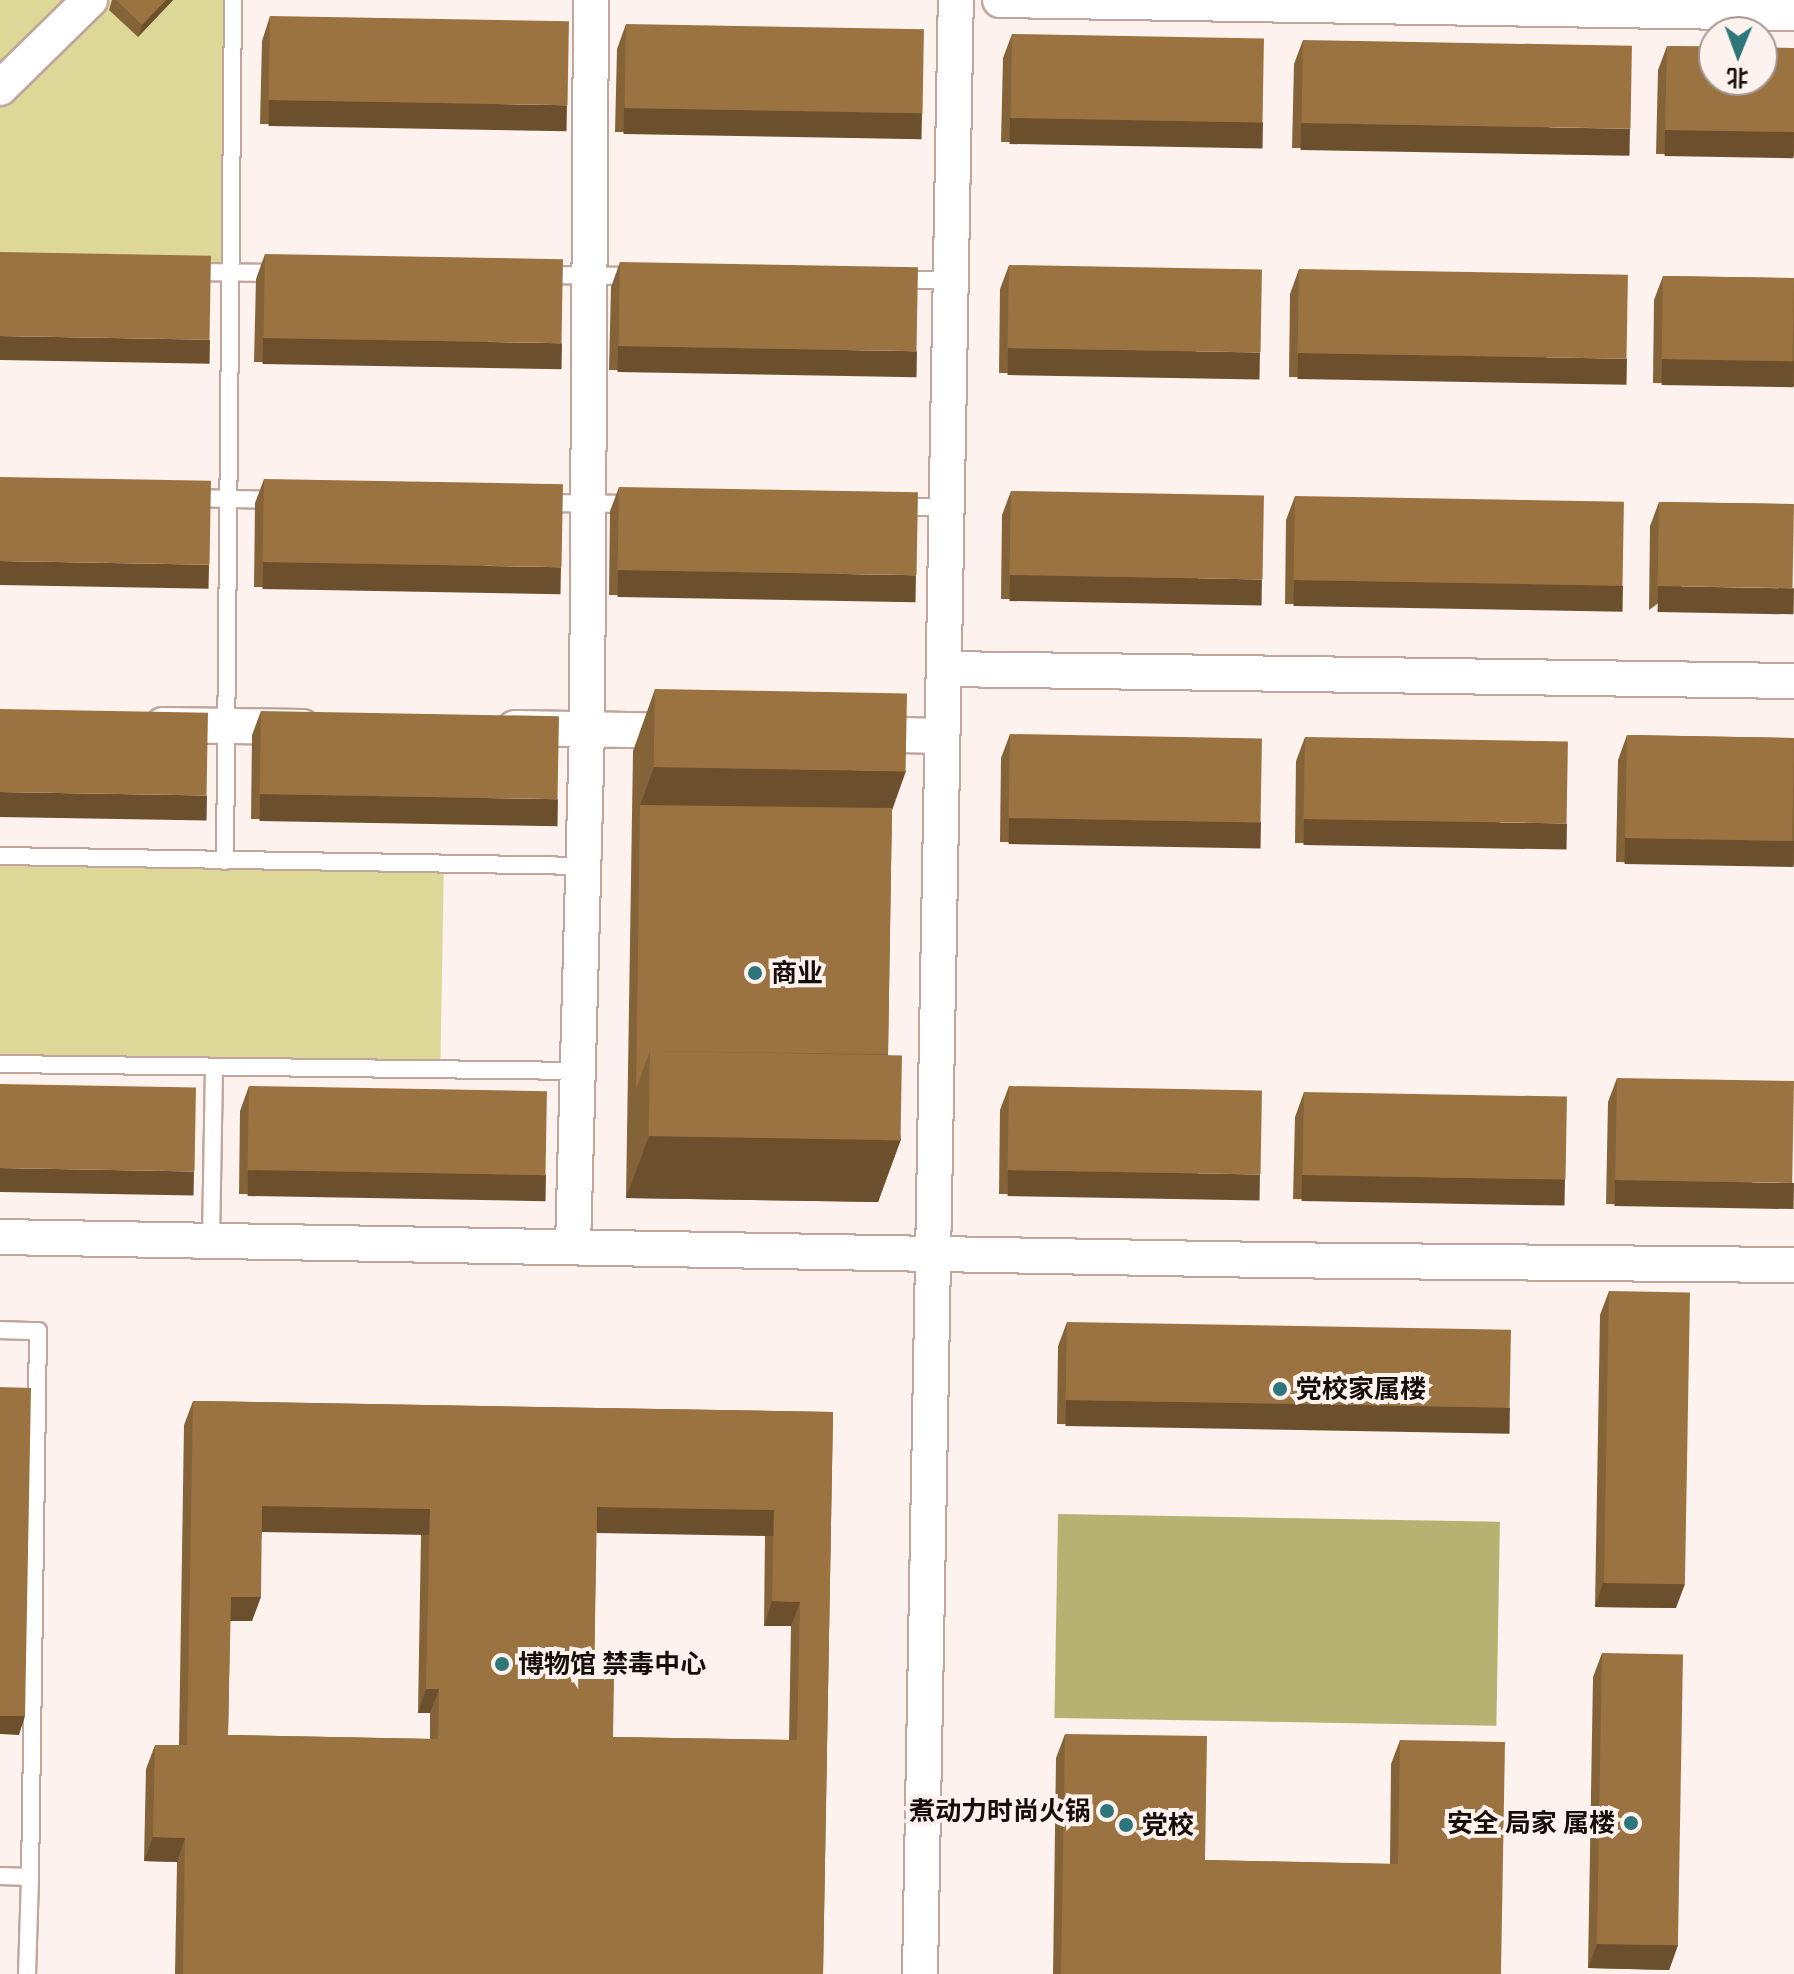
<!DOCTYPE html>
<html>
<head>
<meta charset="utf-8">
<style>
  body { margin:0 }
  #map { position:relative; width:1794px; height:1974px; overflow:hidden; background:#fef2ee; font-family:Inter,"Noto Sans SC",sans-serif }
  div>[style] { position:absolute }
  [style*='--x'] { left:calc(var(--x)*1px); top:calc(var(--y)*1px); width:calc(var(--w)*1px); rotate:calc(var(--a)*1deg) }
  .green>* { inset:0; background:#ded898; transform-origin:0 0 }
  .forest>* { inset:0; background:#b7b172; transform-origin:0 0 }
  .roads { filter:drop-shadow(2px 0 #c1a69d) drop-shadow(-2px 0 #c1a69d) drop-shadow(0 2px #c1a69d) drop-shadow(0 -2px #c1a69d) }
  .lane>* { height:16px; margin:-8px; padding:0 8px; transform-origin:8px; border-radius:8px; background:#fff }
  .street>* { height:34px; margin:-17px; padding:0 17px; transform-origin:17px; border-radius:17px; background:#fff }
  .wall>* { inset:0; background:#856338 }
  .shaded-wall>* { inset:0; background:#6c502e; transform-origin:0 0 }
  .building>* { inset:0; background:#9b7341; transform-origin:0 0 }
  .dots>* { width:22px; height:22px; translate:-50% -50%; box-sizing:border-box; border:4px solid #fef2ee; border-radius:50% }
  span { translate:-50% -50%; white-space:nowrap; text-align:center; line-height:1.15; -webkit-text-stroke:8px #fef2ee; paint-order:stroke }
  .poi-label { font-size:26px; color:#170e0b; font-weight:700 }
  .left { translate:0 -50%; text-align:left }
  .right { translate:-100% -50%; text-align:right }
  .north { position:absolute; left:1698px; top:16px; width:80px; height:80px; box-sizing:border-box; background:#fef2ee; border:2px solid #a29793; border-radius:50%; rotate:181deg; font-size:22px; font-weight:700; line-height:32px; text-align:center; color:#170e0b }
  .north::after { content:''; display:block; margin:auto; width:28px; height:36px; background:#2d767a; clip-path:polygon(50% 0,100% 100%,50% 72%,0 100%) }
</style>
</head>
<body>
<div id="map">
  <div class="green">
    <i style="left:0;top:0;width:233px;height:268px"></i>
    <i style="left:0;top:856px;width:444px;height:208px;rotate:1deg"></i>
  </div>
  <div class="forest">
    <i style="left:1058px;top:1514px;width:442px;height:204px;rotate:1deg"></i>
  </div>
  <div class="roads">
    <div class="lane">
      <i style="--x:190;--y:272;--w:88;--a:0.7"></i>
      <i style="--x:542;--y:275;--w:92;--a:0.6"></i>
      <i style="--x:898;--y:280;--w:53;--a:0"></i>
      <i style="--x:190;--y:498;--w:88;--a:1.3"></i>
      <i style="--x:542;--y:503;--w:92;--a:0.6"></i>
      <i style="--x:897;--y:507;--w:50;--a:0"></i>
      <i style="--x:0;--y:856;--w:584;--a:0.98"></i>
      <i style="--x:225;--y:861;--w:861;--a:-89.47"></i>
      <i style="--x:0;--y:1064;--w:579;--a:0.69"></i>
      <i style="--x:211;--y:1240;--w:173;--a:-89"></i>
      <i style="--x:0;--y:1330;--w:38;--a:2"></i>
      <i style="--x:38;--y:1331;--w:546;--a:90.84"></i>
      <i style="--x:30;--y:1877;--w:30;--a:-178"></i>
      <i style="--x:27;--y:1974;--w:97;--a:-88.2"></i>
    </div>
    <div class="street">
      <i style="--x:1000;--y:0;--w:794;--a:0.94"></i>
      <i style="--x:0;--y:88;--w:126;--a:-44.4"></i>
      <i style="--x:944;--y:669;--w:850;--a:0.81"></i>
      <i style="--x:163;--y:725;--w:139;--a:0.8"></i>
      <i style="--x:515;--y:728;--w:171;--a:1"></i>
      <i style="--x:863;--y:734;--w:79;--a:1.5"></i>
      <i style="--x:0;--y:1237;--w:1261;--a:1.04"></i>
      <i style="--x:1261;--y:1260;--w:533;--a:0.54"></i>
      <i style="--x:573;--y:1247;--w:518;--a:-88.45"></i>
      <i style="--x:587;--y:729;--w:729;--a:-89.69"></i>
      <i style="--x:920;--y:1974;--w:1974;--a:-88.96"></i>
    </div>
  </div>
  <div class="wall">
    <i style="clip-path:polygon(112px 0,173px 0,138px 37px,109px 10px)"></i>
    <i style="clip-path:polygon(270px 16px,559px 129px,260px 124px,262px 41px)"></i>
    <i style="clip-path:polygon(626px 24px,922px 113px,914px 137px,615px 132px,617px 49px)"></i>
    <i style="clip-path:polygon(1012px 34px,1263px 122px,1254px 146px,1001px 142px,1003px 58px)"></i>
    <i style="clip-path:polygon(1303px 40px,1621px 153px,1292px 148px,1294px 64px)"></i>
    <i style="clip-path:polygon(1667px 46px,1794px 48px,1794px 156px,1656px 154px,1658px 70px)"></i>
    <i style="clip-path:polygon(265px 254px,553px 367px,254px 362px,256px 279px)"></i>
    <i style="clip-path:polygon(620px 262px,908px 375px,609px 370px,611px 287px)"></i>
    <i style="clip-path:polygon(1009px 265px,1251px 377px,999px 373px,1000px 289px)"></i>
    <i style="clip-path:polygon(1299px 269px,1618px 383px,1289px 377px,1290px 294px)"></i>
    <i style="clip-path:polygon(1663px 276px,1794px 278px,1794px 386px,1653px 383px,1654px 300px)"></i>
    <i style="clip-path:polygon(264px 479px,552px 592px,254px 587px,255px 503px)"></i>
    <i style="clip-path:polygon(619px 487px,907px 600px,609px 595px,610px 511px)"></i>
    <i style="clip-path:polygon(1011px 491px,1253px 604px,1001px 599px,1002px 515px)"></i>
    <i style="clip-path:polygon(1295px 496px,1623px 586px,1614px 610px,1285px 604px,1286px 520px)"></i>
    <i style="clip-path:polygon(1659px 502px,1794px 504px,1649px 610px,1650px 526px)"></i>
    <i style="clip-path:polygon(655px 689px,892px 808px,888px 1054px,901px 1139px,878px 1202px,626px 1198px,633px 751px)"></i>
    <i style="clip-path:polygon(261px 711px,549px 824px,251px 819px,252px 735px)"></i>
    <i style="clip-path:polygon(1010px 734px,1261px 822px,1252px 847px,1000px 842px,1001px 758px)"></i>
    <i style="clip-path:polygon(1627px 735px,1794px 738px,1794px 865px,1616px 862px,1618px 760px)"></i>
    <i style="clip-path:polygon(1305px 737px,1558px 848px,1295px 843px,1296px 761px)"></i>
    <i style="clip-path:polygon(1617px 1078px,1785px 1208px,1606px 1204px,1608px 1102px)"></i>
    <i style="clip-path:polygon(249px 1086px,546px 1175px,537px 1199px,239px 1194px,240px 1111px)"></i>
    <i style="clip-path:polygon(1009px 1086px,1251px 1198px,999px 1194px,1000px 1110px)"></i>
    <i style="clip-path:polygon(1304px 1092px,1565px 1179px,1557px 1204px,1293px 1199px,1295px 1117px)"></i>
    <i style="clip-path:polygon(1609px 1291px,1676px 1608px,1595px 1607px,1600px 1315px)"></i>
    <i style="clip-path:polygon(1067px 1322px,1510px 1408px,1501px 1432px,1057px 1424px,1058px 1346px)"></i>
    <i style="clip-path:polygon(evenodd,193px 1401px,833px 1412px,823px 1974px,175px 1974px,177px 1862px,144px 1861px,146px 1769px,155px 1745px,179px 1745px,184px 1425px,193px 1401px,262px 1531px,421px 1534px,418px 1713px,430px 1713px,430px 1739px,228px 1735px,230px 1621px,252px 1621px,262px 1531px,193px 1401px,596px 1531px,765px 1534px,764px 1626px,791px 1626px,789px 1740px,613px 1737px,594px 1679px,596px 1531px)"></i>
    <i style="clip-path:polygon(1602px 1653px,1678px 1945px,1669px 1970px,1588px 1968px,1593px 1677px)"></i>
    <i style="clip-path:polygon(1065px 1734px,1205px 1860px,1390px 1864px,1391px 1764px,1400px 1740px,1501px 1974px,1053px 1974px,1056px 1758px)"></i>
  </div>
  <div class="shaded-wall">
    <i style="clip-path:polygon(166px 0,173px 0,138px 37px,142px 25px)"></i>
    <i style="left:269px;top:100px;width:298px;height:26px;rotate:1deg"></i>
    <i style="left:624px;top:108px;width:298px;height:26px;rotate:1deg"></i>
    <i style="left:1010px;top:118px;width:253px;height:26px;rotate:1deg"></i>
    <i style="left:1301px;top:123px;width:329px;height:27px;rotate:1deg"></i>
    <i style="left:1665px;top:130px;width:129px;height:26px;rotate:1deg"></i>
    <i style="left:0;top:336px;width:210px;height:24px;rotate:1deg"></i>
    <i style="left:263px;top:338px;width:299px;height:26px;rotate:1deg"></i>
    <i style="left:618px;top:346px;width:299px;height:26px;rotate:1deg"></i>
    <i style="left:1008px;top:348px;width:252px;height:27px;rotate:1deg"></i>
    <i style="left:1298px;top:353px;width:329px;height:26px;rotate:1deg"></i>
    <i style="left:1662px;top:359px;width:132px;height:26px;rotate:1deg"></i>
    <i style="left:0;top:561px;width:209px;height:24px;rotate:1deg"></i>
    <i style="left:263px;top:562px;width:298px;height:27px;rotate:1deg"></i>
    <i style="left:618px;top:570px;width:298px;height:27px;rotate:1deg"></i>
    <i style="left:1010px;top:575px;width:252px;height:26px;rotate:1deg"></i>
    <i style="left:1294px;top:580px;width:329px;height:26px;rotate:1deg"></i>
    <i style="left:1658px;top:586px;width:136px;height:26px;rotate:1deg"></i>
    <i style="clip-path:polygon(654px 767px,906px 771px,884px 833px,640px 805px)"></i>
    <i style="left:0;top:792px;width:207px;height:25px;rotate:1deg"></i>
    <i style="left:260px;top:794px;width:298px;height:27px;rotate:1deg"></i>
    <i style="left:1009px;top:818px;width:252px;height:26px;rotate:1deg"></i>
    <i style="left:1304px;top:819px;width:263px;height:26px;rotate:1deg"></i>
    <i style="left:1625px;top:838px;width:169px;height:26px;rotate:1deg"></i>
    <i style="clip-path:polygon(649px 1136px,901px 1139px,878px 1202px,626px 1198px)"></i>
    <i style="left:0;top:1168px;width:194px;height:24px;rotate:1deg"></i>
    <i style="left:248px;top:1170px;width:298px;height:26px;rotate:1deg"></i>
    <i style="left:1008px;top:1170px;width:252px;height:26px;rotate:1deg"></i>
    <i style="left:1302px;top:1175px;width:263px;height:26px;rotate:1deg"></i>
    <i style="left:1615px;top:1180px;width:179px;height:26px;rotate:1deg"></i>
    <i style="left:1066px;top:1400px;width:444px;height:26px;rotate:1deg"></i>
    <i style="left:262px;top:1506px;width:168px;height:26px;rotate:1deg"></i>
    <i style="left:597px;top:1507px;width:177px;height:26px;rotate:1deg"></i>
    <i style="clip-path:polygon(1603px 1583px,1685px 1584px,1676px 1608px,1595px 1607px)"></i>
    <i style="clip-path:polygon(231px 1597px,261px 1597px,252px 1621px,222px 1621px)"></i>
    <i style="clip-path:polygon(772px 1601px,800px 1602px,791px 1626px,764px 1626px)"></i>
    <i style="clip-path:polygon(426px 1689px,439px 1689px,430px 1713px,418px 1713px)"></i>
    <i style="clip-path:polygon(0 1716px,25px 1716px,19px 1735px,0 1734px)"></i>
    <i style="clip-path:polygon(153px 1837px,185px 1838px,177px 1862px,144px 1861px)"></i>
    <i style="clip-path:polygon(1597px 1944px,1678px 1945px,1669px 1970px,1588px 1968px)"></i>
  </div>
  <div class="building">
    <i style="clip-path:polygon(116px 0,166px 0,142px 25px)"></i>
    <i style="left:270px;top:16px;width:299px;height:84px;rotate:1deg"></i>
    <i style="left:626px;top:24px;width:298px;height:84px;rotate:1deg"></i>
    <i style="left:1012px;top:34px;width:252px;height:84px;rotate:1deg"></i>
    <i style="left:1303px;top:40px;width:329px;height:83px;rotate:1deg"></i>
    <i style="clip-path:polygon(1667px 46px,1714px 47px,1714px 80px,1762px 80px,1762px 48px,1794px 48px,1794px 132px,1665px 130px)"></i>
    <i style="left:0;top:252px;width:211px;height:84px;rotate:1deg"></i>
    <i style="left:265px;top:254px;width:298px;height:84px;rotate:1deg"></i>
    <i style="left:620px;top:262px;width:298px;height:84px;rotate:1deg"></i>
    <i style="left:1009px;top:265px;width:253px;height:83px;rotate:1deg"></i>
    <i style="left:1299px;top:269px;width:329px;height:84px;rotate:1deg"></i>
    <i style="left:1663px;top:276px;width:131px;height:83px;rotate:1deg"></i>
    <i style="left:0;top:477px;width:211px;height:84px;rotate:1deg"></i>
    <i style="left:264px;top:479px;width:299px;height:83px;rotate:1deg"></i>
    <i style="left:619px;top:487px;width:299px;height:83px;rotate:1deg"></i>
    <i style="left:1011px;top:491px;width:253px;height:84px;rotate:1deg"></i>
    <i style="left:1295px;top:496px;width:329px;height:84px;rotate:1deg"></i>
    <i style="left:1659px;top:502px;width:135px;height:84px;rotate:1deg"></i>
    <i style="left:655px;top:689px;width:252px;height:78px;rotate:1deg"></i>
    <i style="left:0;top:709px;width:208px;height:83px;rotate:1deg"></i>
    <i style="left:261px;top:711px;width:298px;height:83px;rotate:1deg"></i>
    <i style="left:1010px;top:734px;width:252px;height:84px;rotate:1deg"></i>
    <i style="left:1627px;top:735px;width:167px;height:103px;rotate:1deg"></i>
    <i style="left:1305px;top:737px;width:263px;height:82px;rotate:1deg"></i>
    <i style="clip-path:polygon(640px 805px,892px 808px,888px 1054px,650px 1051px,636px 1089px)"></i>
    <i style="left:650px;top:1051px;width:252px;height:85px;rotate:1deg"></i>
    <i style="left:1617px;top:1078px;width:177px;height:102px;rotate:1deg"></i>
    <i style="left:0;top:1084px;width:196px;height:84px;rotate:1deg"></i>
    <i style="left:249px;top:1086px;width:298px;height:84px;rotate:1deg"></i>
    <i style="left:1009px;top:1086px;width:253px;height:84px;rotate:1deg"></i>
    <i style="left:1304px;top:1092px;width:263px;height:83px;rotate:1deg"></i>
    <i style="left:1609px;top:1291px;width:81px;height:292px;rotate:1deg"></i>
    <i style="left:1067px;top:1322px;width:444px;height:78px;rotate:1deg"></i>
    <i style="clip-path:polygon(0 1387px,31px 1388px,25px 1716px,0 1716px)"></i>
    <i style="clip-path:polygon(evenodd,193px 1401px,833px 1412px,823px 1974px,183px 1974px,185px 1838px,153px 1837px,155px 1745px,187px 1745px,193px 1401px,262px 1506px,430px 1509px,426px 1689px,439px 1689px,438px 1739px,228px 1735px,231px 1597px,261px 1597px,262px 1506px,193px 1401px,597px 1507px,774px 1510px,772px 1601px,800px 1602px,797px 1740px,613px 1737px,614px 1679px,594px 1679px,597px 1507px)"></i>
    <i style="left:1602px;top:1653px;width:81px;height:291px;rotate:1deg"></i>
    <i style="clip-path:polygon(1065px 1734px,1207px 1736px,1205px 1860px,1398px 1864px,1400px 1740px,1505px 1742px,1501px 1974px,1061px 1974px)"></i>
  </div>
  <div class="dots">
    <i style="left:755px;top:973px;background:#2d767a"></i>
    <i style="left:1280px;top:1389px;background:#2d767a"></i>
    <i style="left:502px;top:1664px;background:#2d767a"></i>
    <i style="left:1107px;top:1811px;background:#2d767a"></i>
    <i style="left:1631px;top:1823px;background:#2d767a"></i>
    <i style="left:1126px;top:1825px;background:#2d767a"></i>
  </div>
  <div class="poi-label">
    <span class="left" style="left:771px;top:973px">商业</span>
    <span class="left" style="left:1296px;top:1389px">党校家属楼</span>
    <span class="left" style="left:518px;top:1664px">博物馆 禁毒中心</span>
    <span class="right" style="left:1091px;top:1811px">煮动力时尚火锅</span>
    <span class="right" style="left:1615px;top:1823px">安全 局家 属楼</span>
    <span class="left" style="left:1142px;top:1825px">党校</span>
  </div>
  <div class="north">北</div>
</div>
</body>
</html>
